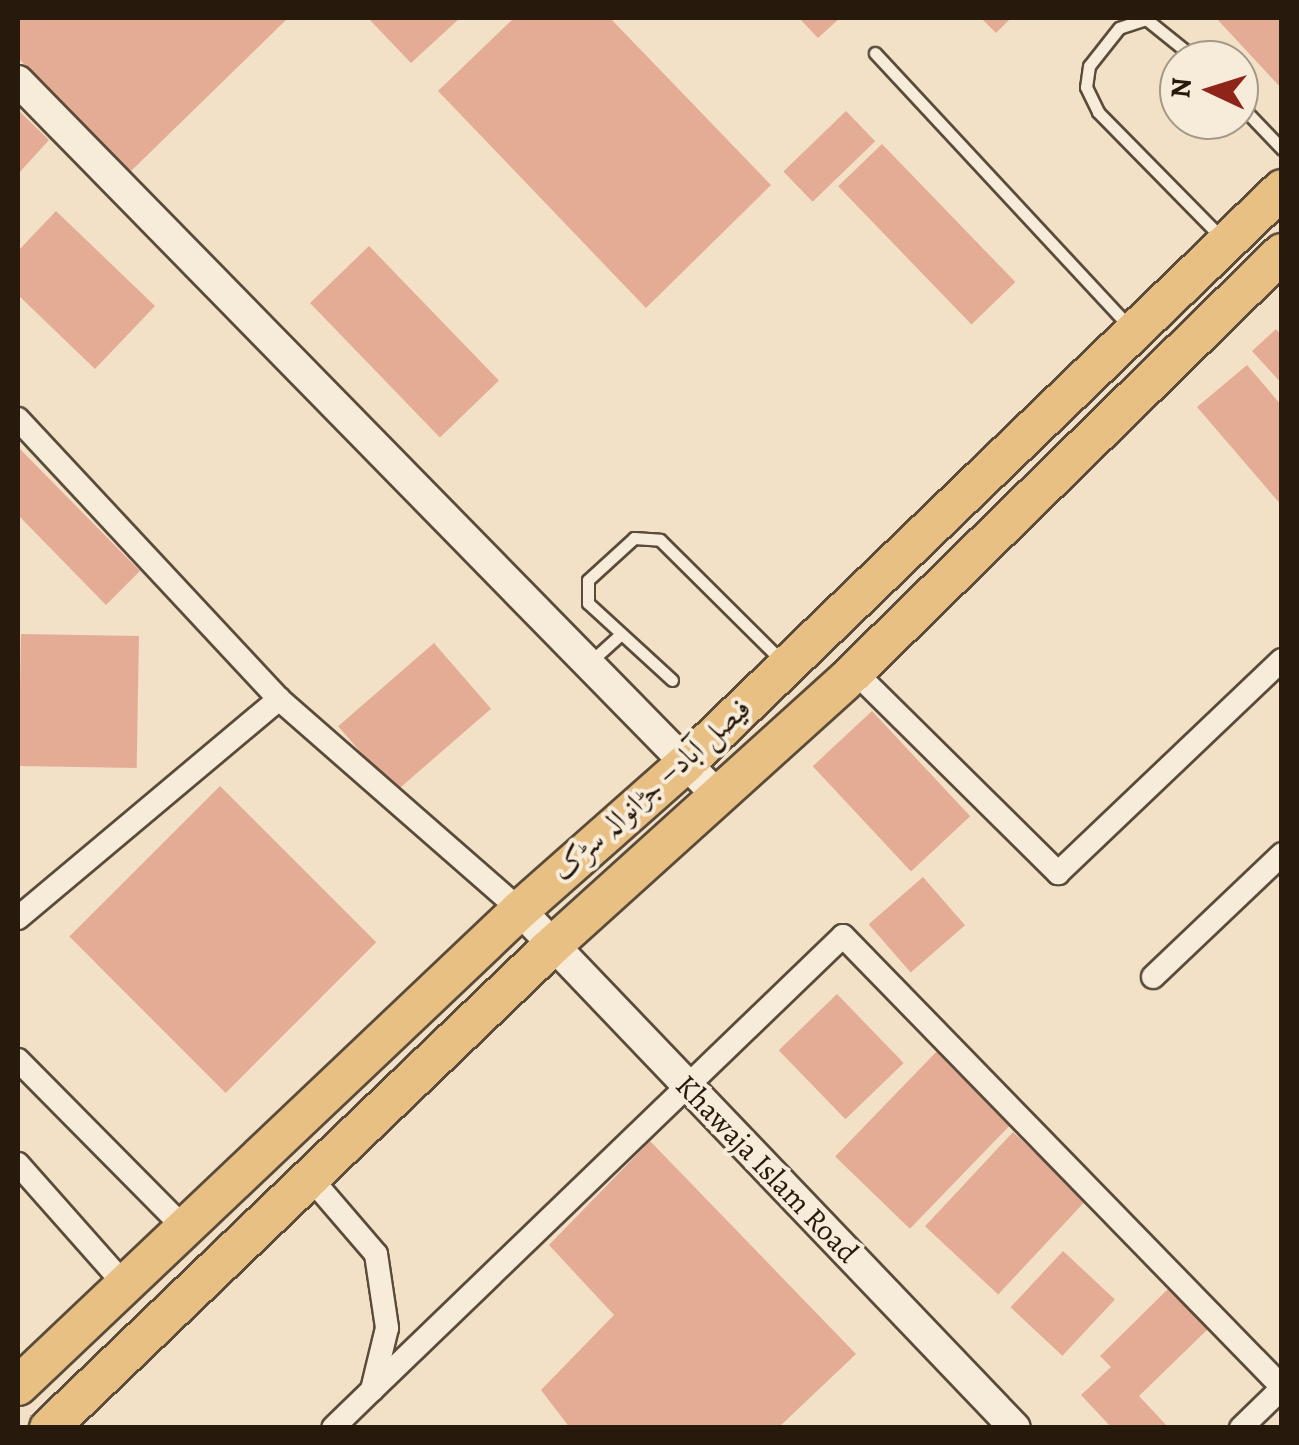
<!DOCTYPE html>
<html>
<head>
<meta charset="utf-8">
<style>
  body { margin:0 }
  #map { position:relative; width:1299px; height:1445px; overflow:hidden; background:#f2e1c6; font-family:Alegreya,Amiri,serif }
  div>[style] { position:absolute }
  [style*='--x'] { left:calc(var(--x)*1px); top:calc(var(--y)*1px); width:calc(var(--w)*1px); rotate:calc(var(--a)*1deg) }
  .building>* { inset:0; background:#e5ac95; transform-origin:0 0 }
  .roads { filter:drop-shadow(2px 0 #5a4b3a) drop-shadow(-2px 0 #5a4b3a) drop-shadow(0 2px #5a4b3a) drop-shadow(0 -2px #5a4b3a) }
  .service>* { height:11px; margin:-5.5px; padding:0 5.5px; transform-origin:5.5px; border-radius:5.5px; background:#f7ecda }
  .minor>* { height:22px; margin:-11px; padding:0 11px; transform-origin:11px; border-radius:11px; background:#f7ecda }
  .tertiary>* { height:30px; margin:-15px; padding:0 15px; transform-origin:15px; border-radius:15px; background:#f7ecda }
  .primary>* { height:38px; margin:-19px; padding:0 19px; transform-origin:19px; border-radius:19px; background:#e9c083 }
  span { translate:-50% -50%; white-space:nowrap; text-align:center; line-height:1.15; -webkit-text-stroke:8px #f7ecda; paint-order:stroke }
  .street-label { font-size:30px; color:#27190b }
  .frame { position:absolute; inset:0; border:20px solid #27190b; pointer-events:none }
  .north { position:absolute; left:1159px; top:40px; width:100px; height:100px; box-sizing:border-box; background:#f7ecda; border:2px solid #a49887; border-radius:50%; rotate:274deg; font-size:28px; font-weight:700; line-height:40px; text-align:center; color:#27190b }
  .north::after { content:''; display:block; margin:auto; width:35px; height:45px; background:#8f2418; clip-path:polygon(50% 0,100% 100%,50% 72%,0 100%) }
</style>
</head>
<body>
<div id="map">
  <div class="building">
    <i style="clip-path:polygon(18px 18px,288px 18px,129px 173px,18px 58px)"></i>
    <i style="clip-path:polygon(368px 18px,460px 18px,411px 63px)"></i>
    <i style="clip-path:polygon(514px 18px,610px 18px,771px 185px,646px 308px,438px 91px)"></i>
    <i style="clip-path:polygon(799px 18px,840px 18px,818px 38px)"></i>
    <i style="clip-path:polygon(981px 18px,1011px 18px,996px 33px)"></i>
    <i style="clip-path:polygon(1216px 18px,1282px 18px,1282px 89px)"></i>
    <i style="clip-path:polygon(18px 110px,49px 140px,18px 174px)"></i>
    <i style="left:846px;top:111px;width:42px;height:87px;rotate:46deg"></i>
    <i style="left:882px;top:144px;width:192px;height:61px;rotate:46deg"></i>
    <i style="clip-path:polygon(56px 211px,155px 306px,95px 369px,18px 295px,18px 251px)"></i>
    <i style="left:369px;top:246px;width:187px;height:82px;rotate:46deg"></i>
    <i style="clip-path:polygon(1276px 329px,1282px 336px,1282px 384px,1252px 351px)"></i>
    <i style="clip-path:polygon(1247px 365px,1282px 406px,1282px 506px,1197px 407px)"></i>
    <i style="clip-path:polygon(18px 447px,140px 571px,106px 605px,18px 515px)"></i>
    <i style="left:21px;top:634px;width:118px;height:132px;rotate:1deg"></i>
    <i style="left:434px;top:643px;width:87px;height:127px;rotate:49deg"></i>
    <i style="left:872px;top:711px;width:144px;height:81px;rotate:47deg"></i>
    <i style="left:220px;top:786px;width:221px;height:213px;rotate:45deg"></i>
    <i style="left:923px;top:877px;width:64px;height:72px;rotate:49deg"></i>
    <i style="left:837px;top:994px;width:96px;height:81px;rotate:46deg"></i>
    <i style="left:940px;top:1048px;width:104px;height:151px;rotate:44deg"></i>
    <i style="left:1013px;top:1132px;width:100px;height:129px;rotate:43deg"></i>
    <i style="clip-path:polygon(650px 1141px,856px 1354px,778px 1428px,570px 1428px,541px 1390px,614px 1315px,549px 1245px)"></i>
    <i style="left:1063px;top:1251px;width:71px;height:77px;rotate:43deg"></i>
    <i style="clip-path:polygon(1170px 1287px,1209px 1328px,1139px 1396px,1169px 1428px,1112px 1428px,1081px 1395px,1111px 1367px,1100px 1356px)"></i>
  </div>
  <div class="roads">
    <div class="service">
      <i style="--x:875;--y:53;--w:374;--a:47.1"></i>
      <i style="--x:1197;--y:60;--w:65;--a:-141.2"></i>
      <i style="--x:1146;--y:19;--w:28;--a:162"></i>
      <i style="--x:1119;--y:28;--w:48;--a:128.3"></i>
      <i style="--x:1089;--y:66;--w:21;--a:98"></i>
      <i style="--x:1086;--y:87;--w:28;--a:64"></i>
      <i style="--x:1098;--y:112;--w:178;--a:45.5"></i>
      <i style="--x:1239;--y:104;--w:62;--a:46.3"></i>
      <i style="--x:589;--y:663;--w:43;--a:-42.2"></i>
      <i style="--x:672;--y:680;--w:114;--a:-137.5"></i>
      <i style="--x:588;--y:603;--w:23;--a:-90"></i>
      <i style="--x:588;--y:580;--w:62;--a:-42.4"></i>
      <i style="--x:634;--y:538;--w:26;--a:4"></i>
      <i style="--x:660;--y:540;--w:173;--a:44.8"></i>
    </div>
    <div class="minor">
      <i style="--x:18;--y:419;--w:383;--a:47"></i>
      <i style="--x:279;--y:699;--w:320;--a:41.2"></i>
      <i style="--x:855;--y:672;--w:286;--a:44.7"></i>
      <i style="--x:1058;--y:873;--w:309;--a:-43.6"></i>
      <i style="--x:18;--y:918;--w:341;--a:-40"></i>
      <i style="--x:1153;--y:977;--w:178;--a:-43.6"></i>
      <i style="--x:18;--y:1060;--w:235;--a:45.3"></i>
      <i style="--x:18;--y:1164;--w:160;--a:48.5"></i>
      <i style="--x:308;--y:1175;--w:104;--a:49.3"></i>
      <i style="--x:376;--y:1254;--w:75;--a:81.5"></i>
      <i style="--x:387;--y:1328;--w:64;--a:103.6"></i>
      <i style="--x:372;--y:1390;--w:54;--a:135.7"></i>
      <i style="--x:372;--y:1390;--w:654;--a:-43.95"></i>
      <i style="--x:843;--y:936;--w:629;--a:45.77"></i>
      <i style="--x:1241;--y:1428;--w:57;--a:-44.3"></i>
    </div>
    <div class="tertiary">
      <i style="--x:18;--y:81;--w:1001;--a:45.61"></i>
      <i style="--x:520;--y:910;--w:716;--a:46.3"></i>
    </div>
    <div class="primary">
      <i style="--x:18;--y:1386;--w:692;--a:-43.48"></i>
      <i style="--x:520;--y:910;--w:223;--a:-41.5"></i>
      <i style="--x:687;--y:762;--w:826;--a:-43.92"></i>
      <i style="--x:49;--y:1428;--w:698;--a:-43.78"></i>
      <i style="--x:553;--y:945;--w:392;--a:-42.1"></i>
      <i style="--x:844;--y:682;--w:613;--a:-44.41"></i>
    </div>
  </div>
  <div class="street-label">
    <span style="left:651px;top:789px;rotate:-42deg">فیصل آباد– جڑانوالہ سڑک</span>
    <span style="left:767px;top:1169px;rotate:46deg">Khawaja Islam Road</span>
  </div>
  <div class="frame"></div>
  <div class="north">N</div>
</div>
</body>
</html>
